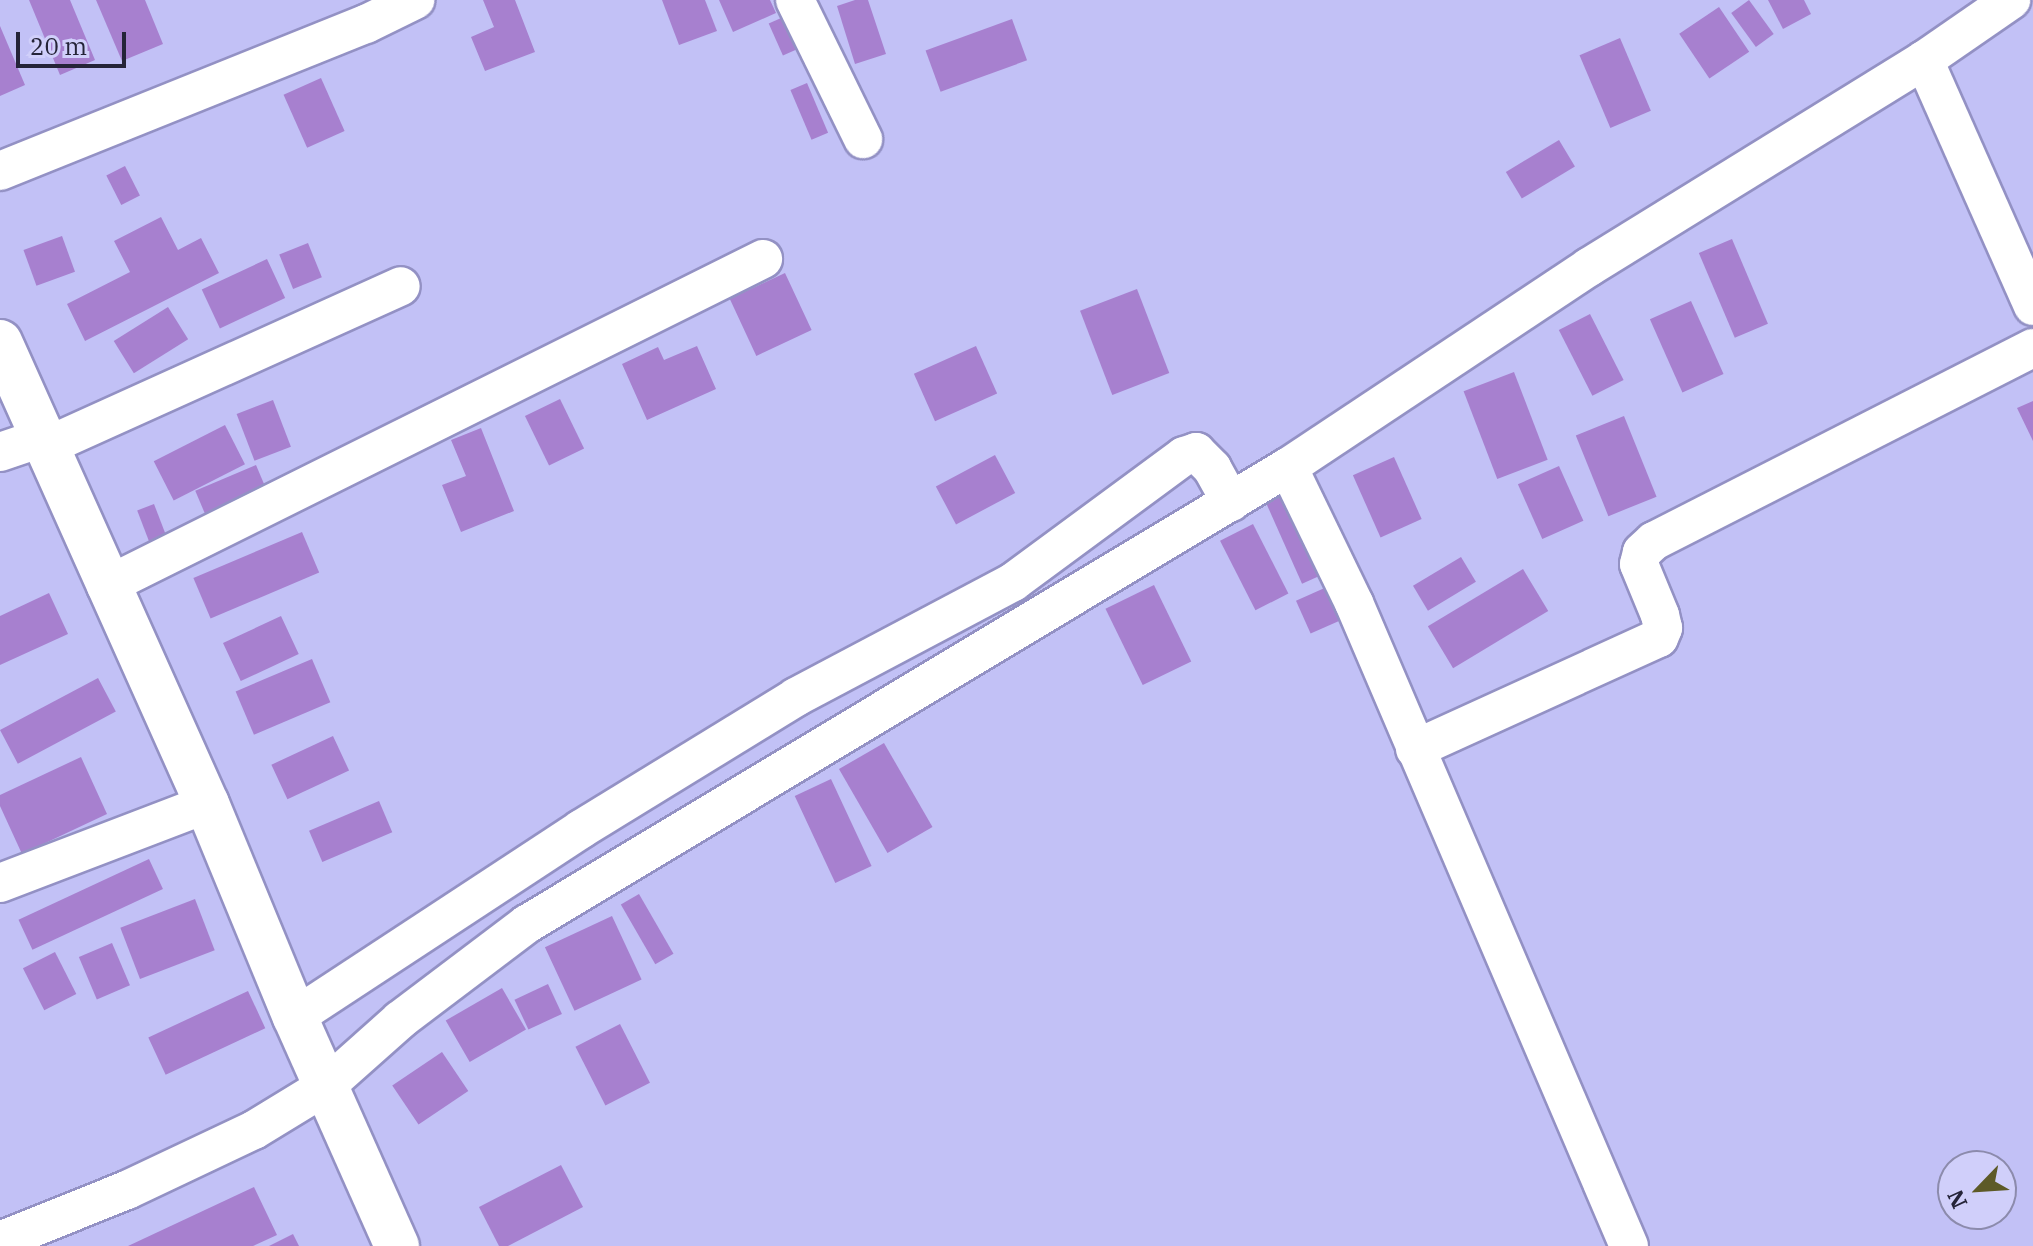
<!DOCTYPE html>
<html>
<head>
<meta charset="utf-8">
<style>
  body { margin:0 }
  #map { position:relative; width:2033px; height:1246px; overflow:hidden; background:#c2c1f6; font-family:"IBM Plex Serif",serif }
  div>[style] { position:absolute }
  [style*='--x'] { left:calc(var(--x)*1px); top:calc(var(--y)*1px); width:calc(var(--w)*1px); rotate:calc(var(--a)*1deg) }
  .building>* { inset:0; background:#a780cf; transform-origin:0 0 }
  .roads { filter:drop-shadow(2px 0 #9391c4) drop-shadow(-2px 0 #9391c4) drop-shadow(0 2px #9391c4) drop-shadow(0 -2px #9391c4) }
  .minor>* { height:38px; margin:-19px; padding:0 19px; transform-origin:19px; border-radius:19px; background:#fff }
  .tertiary>* { height:44px; margin:-22px; padding:0 22px; transform-origin:22px; border-radius:22px; background:#fff }
  span { translate:-50% -50%; white-space:nowrap; text-align:center; line-height:1.15; -webkit-text-stroke:7px #d0cffa; paint-order:stroke }
  .north { position:absolute; left:1937px; top:1150px; width:80px; height:80px; box-sizing:border-box; background:#d0cffa; border:2px solid #8c8bac; border-radius:50%; rotate:245deg; font-size:22px; font-weight:700; line-height:32px; text-align:center; color:#252438 }
  .north::after { content:''; display:block; margin:auto; width:28px; height:36px; background:#5d5a27; clip-path:polygon(50% 0,100% 100%,50% 72%,0 100%) }
  .scale { position:absolute; left:16px; top:32px; width:110px; height:36px; box-sizing:border-box; border:4px solid #252438; border-top:0; padding-left:10px; font-size:24px; line-height:28px; white-space:nowrap; color:#252438; -webkit-text-stroke:6px #d0cffa; paint-order:stroke }
</style>
</head>
<body>
<div id="map">
  <div class="building">
    <i style="clip-path:polygon(29px 0,70px 0,95px 60px,60px 75px)"></i>
    <i style="clip-path:polygon(96px 0,145px 0,163px 44px,122px 61px)"></i>
    <i style="clip-path:polygon(483px 0,515px 0,535px 52px,485px 71px,471px 37px,494px 27px)"></i>
    <i style="clip-path:polygon(662px 0,705px 0,717px 31px,679px 45px)"></i>
    <i style="clip-path:polygon(719px 0,770px 0,776px 13px,733px 32px)"></i>
    <i style="clip-path:polygon(855px 0,868px 0,886px 54px,855px 64px,837px 6px)"></i>
    <i style="left:1749px;top:0;width:42px;height:22px;rotate:54deg"></i>
    <i style="clip-path:polygon(1768px 0,1804px 0,1811px 14px,1783px 29px)"></i>
    <i style="left:1719px;top:7px;width:54px;height:48px;rotate:56deg"></i>
    <i style="left:797px;top:11px;width:35px;height:31px;rotate:66deg"></i>
    <i style="left:1012px;top:19px;width:44px;height:92px;rotate:70deg"></i>
    <i style="clip-path:polygon(0 26px,25px 85px,0 96px)"></i>
    <i style="left:1620px;top:38px;width:79px;height:44px;rotate:67deg"></i>
    <i style="left:321px;top:78px;width:58px;height:41px;rotate:66deg"></i>
    <i style="left:807px;top:83px;width:54px;height:18px;rotate:67deg"></i>
    <i style="left:1559px;top:140px;width:31px;height:62px;rotate:59deg"></i>
    <i style="left:125px;top:166px;width:33px;height:21px;rotate:63deg"></i>
    <i style="clip-path:polygon(161px 217px,178px 250px,201px 238px,219px 273px,85px 341px,67px 304px,130px 272px,114px 241px)"></i>
    <i style="left:62px;top:236px;width:38px;height:41px;rotate:70deg"></i>
    <i style="left:1732px;top:239px;width:92px;height:36px;rotate:67deg"></i>
    <i style="left:308px;top:243px;width:37px;height:31px;rotate:68deg"></i>
    <i style="left:267px;top:259px;width:43px;height:72px;rotate:65deg"></i>
    <i style="left:785px;top:273px;width:63px;height:61px;rotate:65deg"></i>
    <i style="left:1137px;top:289px;width:90px;height:61px;rotate:69deg"></i>
    <i style="left:1691px;top:301px;width:80px;height:45px;rotate:66deg"></i>
    <i style="left:168px;top:307px;width:38px;height:64px;rotate:58deg"></i>
    <i style="left:1590px;top:314px;width:74px;height:35px;rotate:63deg"></i>
    <i style="clip-path:polygon(697px 346px,716px 389px,647px 420px,622px 364px,658px 347px,664px 360px)"></i>
    <i style="left:976px;top:346px;width:52px;height:68px;rotate:66deg"></i>
    <i style="left:1514px;top:372px;width:94px;height:54px;rotate:69deg"></i>
    <i style="left:560px;top:399px;width:55px;height:39px;rotate:64deg"></i>
    <i style="left:273px;top:400px;width:50px;height:39px;rotate:69deg"></i>
    <i style="clip-path:polygon(2033px 401px,2033px 441px,2017px 408px)"></i>
    <i style="left:1624px;top:416px;width:87px;height:52px;rotate:68deg"></i>
    <i style="left:225px;top:425px;width:44px;height:80px;rotate:63deg"></i>
    <i style="clip-path:polygon(481px 428px,514px 511px,461px 532px,442px 485px,466px 476px,451px 440px)"></i>
    <i style="left:995px;top:455px;width:43px;height:67px;rotate:62deg"></i>
    <i style="left:1394px;top:457px;width:68px;height:45px;rotate:66deg"></i>
    <i style="left:256px;top:465px;width:36px;height:66px;rotate:67deg"></i>
    <i style="left:1559px;top:466px;width:60px;height:45px;rotate:66deg"></i>
    <i style="left:1296px;top:489px;width:89px;height:33px;rotate:66deg"></i>
    <i style="left:154px;top:504px;width:34px;height:18px;rotate:69deg"></i>
    <i style="left:1253px;top:524px;width:78px;height:37px;rotate:63deg"></i>
    <i style="left:302px;top:532px;width:44px;height:118px;rotate:67deg"></i>
    <i style="left:1461px;top:557px;width:29px;height:56px;rotate:59deg"></i>
    <i style="left:1523px;top:569px;width:49px;height:111px;rotate:59deg"></i>
    <i style="left:1338px;top:582px;width:36px;height:46px;rotate:66deg"></i>
    <i style="left:1154px;top:585px;width:85px;height:54px;rotate:64deg"></i>
    <i style="clip-path:polygon(49px 593px,68px 634px,0 665px,0 616px)"></i>
    <i style="left:281px;top:616px;width:42px;height:64px;rotate:65deg"></i>
    <i style="left:312px;top:659px;width:47px;height:83px;rotate:67deg"></i>
    <i style="left:98px;top:678px;width:38px;height:111px;rotate:62deg"></i>
    <i style="left:333px;top:736px;width:38px;height:68px;rotate:65deg"></i>
    <i style="left:884px;top:743px;width:97px;height:52px;rotate:60deg"></i>
    <i style="clip-path:polygon(81px 757px,107px 814px,22px 854px,0 806px,0 795px)"></i>
    <i style="left:831px;top:779px;width:96px;height:40px;rotate:65deg"></i>
    <i style="left:379px;top:801px;width:34px;height:76px;rotate:67deg"></i>
    <i style="left:149px;top:859px;width:33px;height:144px;rotate:65deg"></i>
    <i style="left:639px;top:894px;width:69px;height:21px;rotate:60deg"></i>
    <i style="left:195px;top:899px;width:55px;height:80px;rotate:69deg"></i>
    <i style="left:612px;top:916px;width:70px;height:74px;rotate:65deg"></i>
    <i style="left:112px;top:943px;width:46px;height:36px;rotate:67deg"></i>
    <i style="left:55px;top:952px;width:47px;height:36px;rotate:63deg"></i>
    <i style="left:548px;top:984px;width:33px;height:37px;rotate:65deg"></i>
    <i style="left:502px;top:988px;width:48px;height:65px;rotate:60deg"></i>
    <i style="left:248px;top:991px;width:41px;height:110px;rotate:65deg"></i>
    <i style="left:620px;top:1024px;width:66px;height:50px;rotate:63deg"></i>
    <i style="left:442px;top:1052px;width:47px;height:60px;rotate:56deg"></i>
    <i style="clip-path:polygon(561px 1165px,583px 1207px,508px 1246px,499px 1246px,479px 1207px)"></i>
    <i style="clip-path:polygon(254px 1187px,277px 1235px,253px 1246px,128px 1246px)"></i>
    <i style="clip-path:polygon(293px 1234px,299px 1246px,269px 1246px)"></i>
  </div>
  <div class="roads">
    <div class="minor">
      <i style="--x:795;--y:0;--w:155;--a:63.9"></i>
      <i style="--x:1924;--y:60;--w:269;--a:66.1"></i>
      <i style="--x:0;--y:171;--w:394;--a:-21.9"></i>
      <i style="--x:366;--y:24;--w:55;--a:-26.1"></i>
      <i style="--x:47;--y:446;--w:388;--a:-24.3"></i>
      <i style="--x:0;--y:452;--w:46;--a:-18.8"></i>
      <i style="--x:1288;--y:467;--w:151;--a:64.1"></i>
      <i style="--x:1354;--y:603;--w:699;--a:66.84"></i>
      <i style="--x:106;--y:586;--w:734;--a:-26.46"></i>
      <i style="--x:1415;--y:749;--w:268;--a:-24.5"></i>
      <i style="--x:1659;--y:638;--w:11;--a:-68"></i>
      <i style="--x:1663;--y:628;--w:13;--a:-103"></i>
      <i style="--x:1660;--y:615;--w:55;--a:-112.4"></i>
      <i style="--x:1639;--y:564;--w:12;--a:-76"></i>
      <i style="--x:1642;--y:552;--w:16;--a:-43"></i>
      <i style="--x:1654;--y:541;--w:425;--a:-27"></i>
      <i style="--x:0;--y:883;--w:222;--a:-20.9"></i>
      <i style="--x:295;--y:1017;--w:342;--a:-33.3"></i>
      <i style="--x:581;--y:829;--w:252;--a:-31.5"></i>
      <i style="--x:796;--y:697;--w:246;--a:-27.9"></i>
      <i style="--x:1013;--y:582;--w:212;--a:-36.4"></i>
      <i style="--x:1184;--y:456;--w:13;--a:-18"></i>
      <i style="--x:1196;--y:452;--w:23;--a:45"></i>
      <i style="--x:1212;--y:468;--w:39;--a:61"></i>
      <i style="--x:0;--y:1241;--w:137;--a:-21.9"></i>
      <i style="--x:127;--y:1190;--w:140;--a:-25.3"></i>
      <i style="--x:254;--y:1130;--w:84;--a:-31.4"></i>
      <i style="--x:326;--y:1086;--w:99;--a:-41.7"></i>
      <i style="--x:400;--y:1020;--w:159;--a:-37.1"></i>
      <i style="--x:527;--y:924;--w:888;--a:-30.99"></i>
      <i style="--x:1288;--y:467;--w:361;--a:-33.6"></i>
      <i style="--x:1589;--y:267;--w:394;--a:-31.7"></i>
      <i style="--x:1924;--y:60;--w:106;--a:-34.6"></i>
    </div>
    <div class="tertiary">
      <i style="--x:0;--y:342;--w:506;--a:65.87"></i>
      <i style="--x:207;--y:804;--w:230;--a:67.6"></i>
      <i style="--x:295;--y:1017;--w:251;--a:66"></i>
    </div>
  </div>
  <div class="north">N</div>
  <div class="scale">20 m</div>
</div>
</body>
</html>
